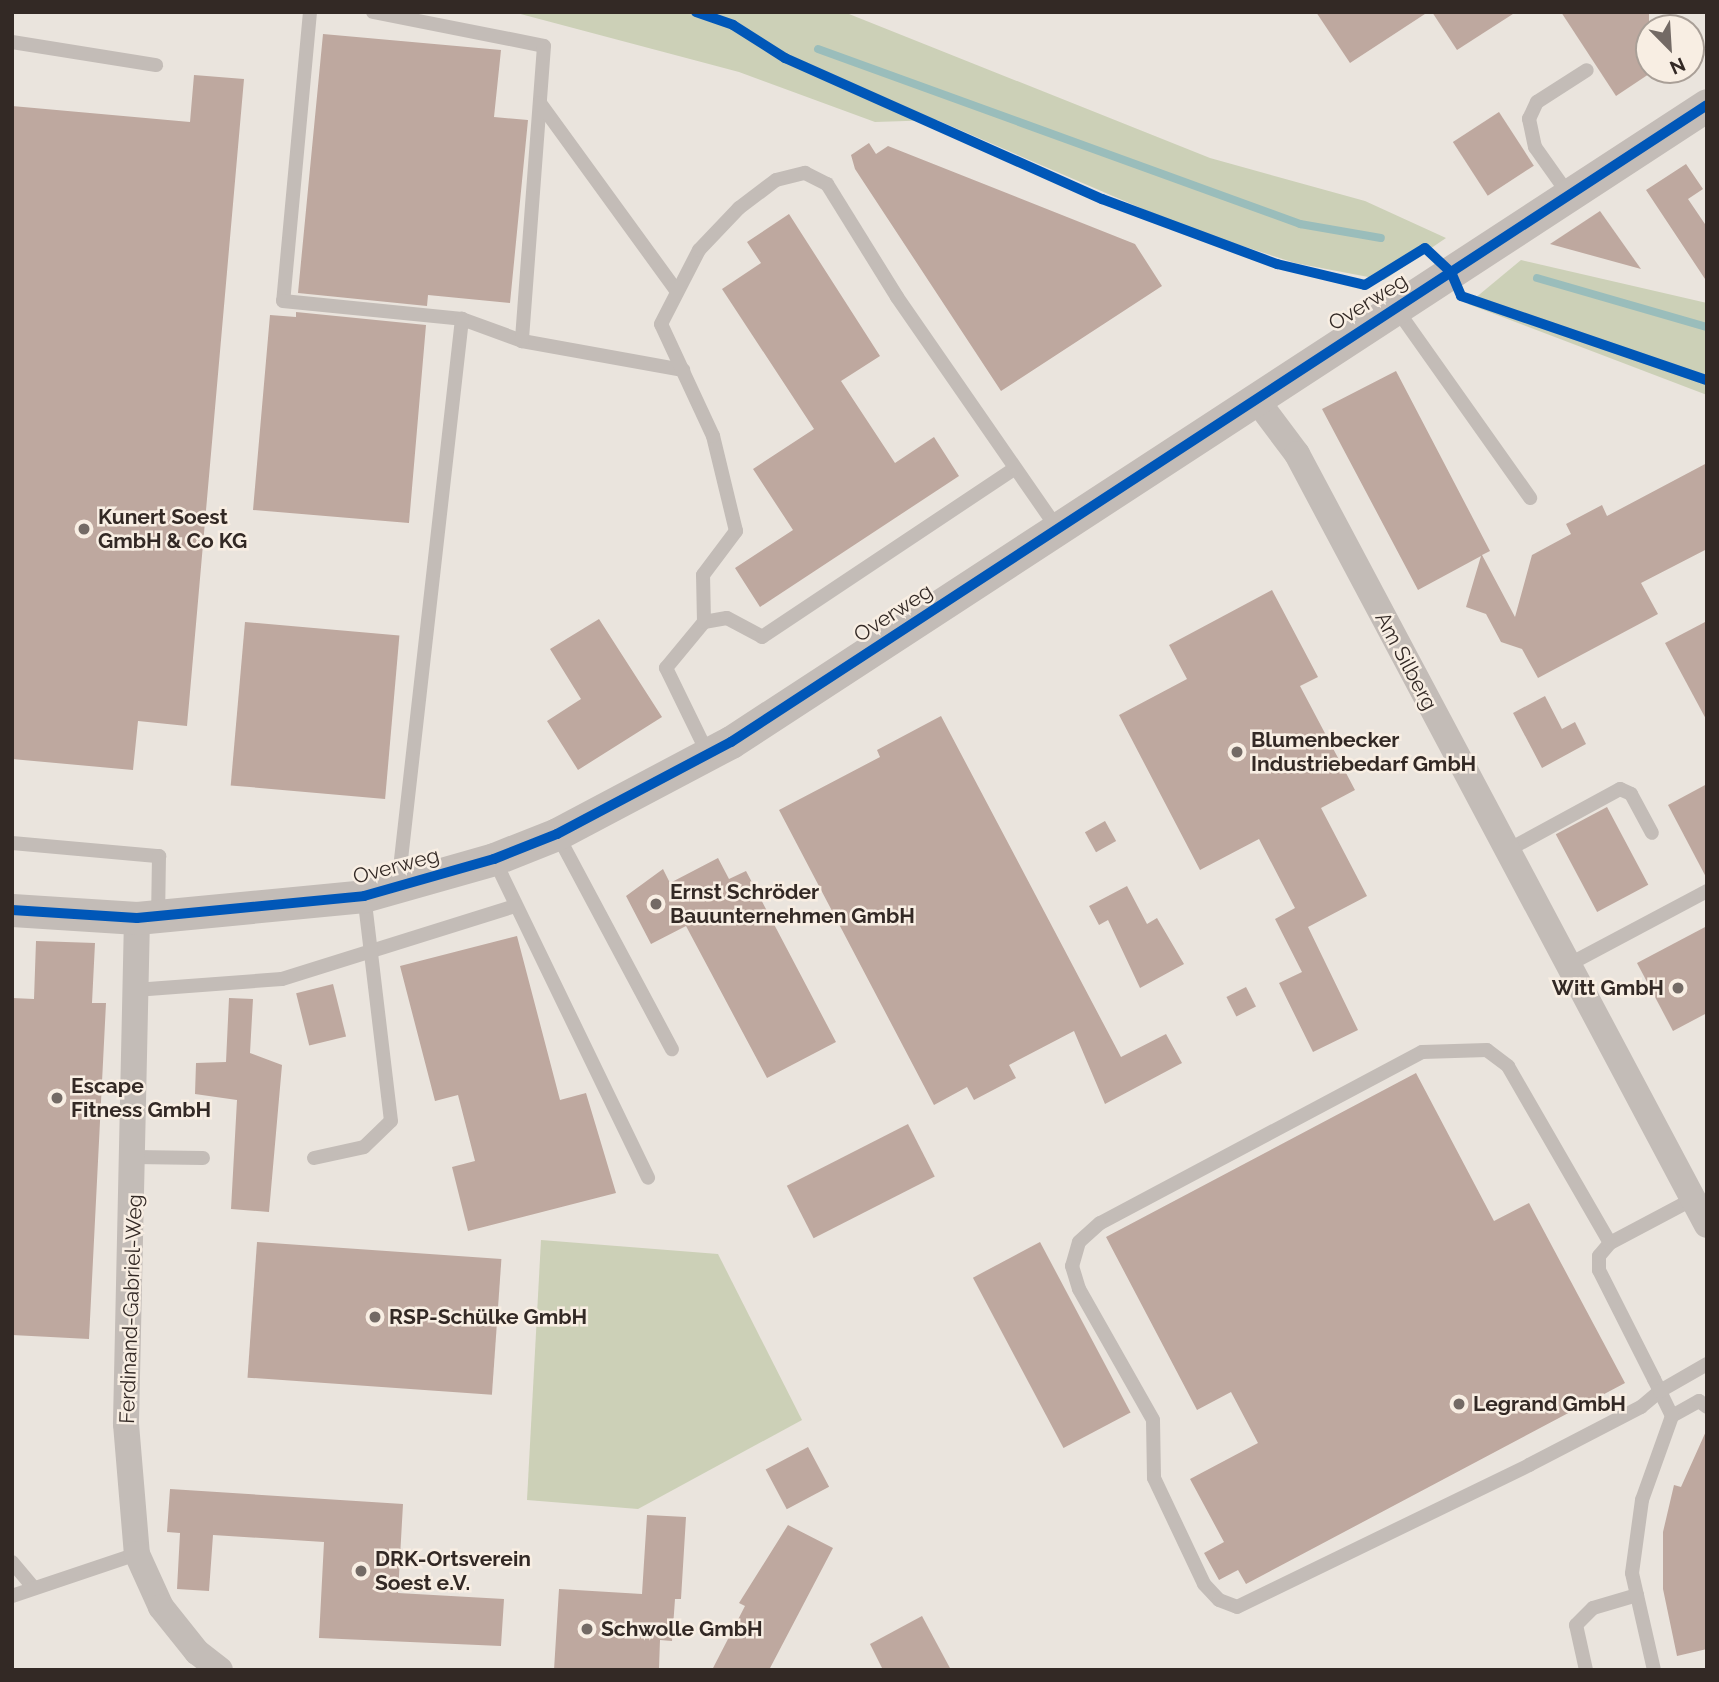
<!DOCTYPE html>
<html>
<head>
<meta charset="utf-8">
<style>
  body { margin:0 }
  #map { position:relative; width:1719px; height:1682px; overflow:hidden; background:#eae4dd; font-family:Raleway,sans-serif }
  div>[style] { position:absolute }
  [style*='--x'] { left:calc(var(--x)*1px); top:calc(var(--y)*1px); width:calc(var(--w)*1px); rotate:calc(var(--a)*1deg) }
  .green>* { inset:0; background:#ccd0b7 }
  .stream>* { height:8px; margin:-4px; padding:0 4px; transform-origin:4px; border-radius:4px; background:#9abdbb }
  .building>* { inset:0; background:#bea89f; transform-origin:0 0 }
  .service>* { height:14px; margin:-7px; padding:0 7px; transform-origin:7px; border-radius:7px; background:#c3bcb7 }
  .minor>* { height:26px; margin:-13px; padding:0 13px; transform-origin:13px; border-radius:13px; background:#c3bcb7 }
  .tertiary>* { height:33px; margin:-16.5px; padding:0 16.5px; transform-origin:16.5px; border-radius:16.5px; background:#c3bcb7 }
  .cycleway>* { height:10px; margin:-5px; padding:0 5px; transform-origin:5px; border-radius:5px; background:#0057b8 }
  .dots>* { width:19px; height:19px; translate:-50% -50%; box-sizing:border-box; border:4px solid #f8eee3; border-radius:50% }
  span { translate:-50% -50%; white-space:nowrap; text-align:center; line-height:1.15; -webkit-text-stroke:5px #f8eee3; paint-order:stroke }
  .street-label { font-size:21px; color:#332925 }
  .poi-label { font-size:21px; color:#332925; font-weight:700 }
  .left { translate:0 -50%; text-align:left }
  .right { translate:-100% -50%; text-align:right }
  .frame { position:absolute; inset:0; border:14px solid #332925; pointer-events:none }
  .north { position:absolute; left:1635px; top:14px; width:70px; height:70px; box-sizing:border-box; background:#f8eee3; border:2px solid #a99f97; border-radius:50%; rotate:156deg; font-size:19px; font-weight:700; line-height:28px; text-align:center; color:#332925 }
  .north::after { content:''; display:block; margin:auto; width:24px; height:32px; background:#736a65; clip-path:polygon(50% 0,100% 100%,50% 72%,0 100%) }
</style>
</head>
<body>
<div id="map">
  <div class="green">
    <i style="clip-path:polygon(513px 12px,844px 12px,1210px 158px,1365px 201px,1446px 238px,1384px 280px,1295px 263px,1187px 228px,937px 120px,875px 122px,739px 72px)"></i>
    <i style="clip-path:polygon(1521px 260px,1707px 303px,1707px 395px,1468px 304px)"></i>
    <i style="clip-path:polygon(541px 1240px,718px 1254px,802px 1420px,638px 1509px,527px 1500px)"></i>
  </div>
  <div class="stream">
    <i style="--x:818;--y:49;--w:513;--a:19.95"></i>
    <i style="--x:1300;--y:224;--w:82;--a:9.8"></i>
    <i style="--x:1537;--y:278;--w:177;--a:16.1"></i>
  </div>
  <div class="building">
    <i style="clip-path:polygon(1316px 12px,1428px 12px,1350px 63px)"></i>
    <i style="clip-path:polygon(1432px 12px,1516px 12px,1457px 50px)"></i>
    <i style="clip-path:polygon(1561px 12px,1649px 12px,1649px 74px,1616px 96px)"></i>
    <i style="clip-path:polygon(323px 34px,501px 50px,494px 117px,528px 120px,510px 303px,428px 295px,427px 306px,298px 293px)"></i>
    <i style="clip-path:polygon(194px 75px,244px 79px,187px 726px,138px 721px,133px 770px,12px 759px,12px 106px,190px 122px)"></i>
    <i style="left:1499px;top:112px;width:64px;height:55px;rotate:57deg"></i>
    <i style="clip-path:polygon(869px 143px,876px 154px,888px 146px,1135px 244px,1162px 286px,1001px 391px,855px 169px,851px 155px)"></i>
    <i style="clip-path:polygon(1686px 164px,1703px 189px,1688px 199px,1707px 227px,1707px 282px,1646px 190px)"></i>
    <i style="clip-path:polygon(1600px 211px,1641px 269px,1550px 244px)"></i>
    <i style="clip-path:polygon(789px 214px,880px 356px,841px 381px,895px 463px,934px 437px,959px 476px,760px 607px,735px 568px,793px 530px,753px 469px,814px 429px,722px 289px,761px 263px,747px 242px)"></i>
    <i style="clip-path:polygon(296px 312px,426px 325px,409px 523px,253px 510px,270px 315px,296px 317px)"></i>
    <i style="clip-path:polygon(1396px 371px,1490px 551px,1482px 555px,1515px 617px,1532px 555px,1571px 534px,1566px 524px,1602px 505px,1607px 516px,1707px 463px,1707px 549px,1641px 583px,1658px 614px,1538px 678px,1522px 649px,1501px 642px,1486px 614px,1466px 607px,1481px 556px,1418px 590px,1322px 409px)"></i>
    <i style="clip-path:polygon(1272px 590px,1318px 677px,1300px 686px,1355px 790px,1321px 808px,1367px 896px,1308px 927px,1358px 1030px,1313px 1052px,1279px 983px,1302px 972px,1275px 919px,1295px 908px,1259px 839px,1200px 870px,1119px 715px,1187px 679px,1169px 645px)"></i>
    <i style="clip-path:polygon(599px 619px,662px 717px,578px 770px,547px 721px,581px 699px,550px 649px)"></i>
    <i style="clip-path:polygon(1707px 621px,1707px 721px,1665px 643px)"></i>
    <i style="left:245px;top:622px;width:155px;height:164px;rotate:5deg"></i>
    <i style="clip-path:polygon(1545px 696px,1562px 729px,1575px 722px,1586px 744px,1542px 768px,1513px 713px)"></i>
    <i style="clip-path:polygon(941px 716px,1121px 1057px,1166px 1034px,1182px 1063px,1105px 1104px,1074px 1031px,1009px 1065px,1016px 1078px,974px 1100px,967px 1087px,934px 1105px,779px 810px,880px 757px,877px 750px)"></i>
    <i style="clip-path:polygon(1707px 784px,1707px 879px,1668px 805px)"></i>
    <i style="left:1607px;top:807px;width:88px;height:58px;rotate:62deg"></i>
    <i style="left:1105px;top:821px;width:23px;height:23px;rotate:61deg"></i>
    <i style="clip-path:polygon(718px 858px,729px 879px,746px 871px,836px 1042px,767px 1078px,686px 926px,651px 944px,626px 896px,663px 869px,670px 883px)"></i>
    <i style="clip-path:polygon(1127px 886px,1147px 924px,1157px 918px,1184px 964px,1140px 988px,1108px 920px,1099px 925px,1089px 906px)"></i>
    <i style="clip-path:polygon(1707px 926px,1707px 1013px,1673px 1031px,1637px 963px)"></i>
    <i style="clip-path:polygon(517px 936px,560px 1100px,586px 1093px,616px 1193px,468px 1231px,452px 1167px,475px 1161px,458px 1095px,435px 1101px,400px 966px)"></i>
    <i style="clip-path:polygon(36px 941px,95px 943px,92px 1003px,106px 1003px,89px 1339px,12px 1335px,12px 998px,34px 999px)"></i>
    <i style="left:333px;top:984px;width:54px;height:38px;rotate:76deg"></i>
    <i style="left:1246px;top:987px;width:22px;height:22px;rotate:63deg"></i>
    <i style="clip-path:polygon(229px 998px,253px 999px,250px 1053px,282px 1065px,269px 1212px,231px 1209px,237px 1100px,195px 1094px,196px 1063px,226px 1062px)"></i>
    <i style="clip-path:polygon(1416px 1073px,1494px 1221px,1529px 1203px,1625px 1383px,1246px 1584px,1238px 1570px,1219px 1580px,1204px 1553px,1224px 1542px,1190px 1479px,1258px 1443px,1231px 1392px,1197px 1410px,1106px 1237px)"></i>
    <i style="left:908px;top:1124px;width:59px;height:136px;rotate:63deg"></i>
    <i style="left:257px;top:1242px;width:245px;height:136px;rotate:4deg"></i>
    <i style="left:1040px;top:1242px;width:193px;height:76px;rotate:62deg"></i>
    <i style="clip-path:polygon(1707px 1429px,1707px 1649px,1677px 1656px,1663px 1589px,1663px 1532px,1674px 1485px,1681px 1487px)"></i>
    <i style="left:808px;top:1447px;width:45px;height:48px;rotate:62deg"></i>
    <i style="clip-path:polygon(170px 1489px,403px 1504px,398px 1593px,504px 1599px,501px 1646px,319px 1638px,324px 1542px,213px 1535px,209px 1591px,177px 1589px,180px 1533px,167px 1532px)"></i>
    <i style="clip-path:polygon(647px 1515px,686px 1517px,681px 1599px,675px 1599px,672px 1641px,660px 1640px,659px 1668px,554px 1670px,559px 1589px,642px 1594px)"></i>
    <i style="clip-path:polygon(788px 1525px,833px 1548px,769px 1670px,712px 1670px,745px 1606px,739px 1603px)"></i>
    <i style="clip-path:polygon(922px 1616px,951px 1670px,883px 1670px,870px 1644px)"></i>
  </div>
  <div class="service">
    <i style="--x:310;--y:12;--w:290;--a:95.3"></i>
    <i style="--x:283;--y:301;--w:180;--a:5.7"></i>
    <i style="--x:462;--y:319;--w:64;--a:20.1"></i>
    <i style="--x:522;--y:341;--w:164;--a:10.2"></i>
    <i style="--x:373;--y:12;--w:174;--a:11.2"></i>
    <i style="--x:544;--y:46;--w:296;--a:94.3"></i>
    <i style="--x:12;--y:42;--w:146;--a:9.1"></i>
    <i style="--x:540;--y:103;--w:231;--a:54"></i>
    <i style="--x:1569;--y:195;--w:59;--a:-125.3"></i>
    <i style="--x:1535;--y:147;--w:29;--a:-102"></i>
    <i style="--x:1529;--y:119;--w:19;--a:-65"></i>
    <i style="--x:1537;--y:102;--w:59;--a:-32.6"></i>
    <i style="--x:1395;--y:307;--w:234;--a:54.7"></i>
    <i style="--x:704;--y:622;--w:23;--a:-10"></i>
    <i style="--x:727;--y:618;--w:40;--a:28"></i>
    <i style="--x:762;--y:637;--w:304;--a:-33.7"></i>
    <i style="--x:708;--y:754;--w:96;--a:-116"></i>
    <i style="--x:666;--y:668;--w:60;--a:-50.4"></i>
    <i style="--x:704;--y:622;--w:47;--a:-91.2"></i>
    <i style="--x:703;--y:575;--w:55;--a:-53.1"></i>
    <i style="--x:736;--y:531;--w:98;--a:-103.6"></i>
    <i style="--x:713;--y:436;--w:123;--a:-114.9"></i>
    <i style="--x:661;--y:324;--w:83;--a:-62.8"></i>
    <i style="--x:699;--y:250;--w:58;--a:-46.4"></i>
    <i style="--x:739;--y:208;--w:46;--a:-37.1"></i>
    <i style="--x:776;--y:180;--w:30;--a:-14"></i>
    <i style="--x:805;--y:173;--w:25;--a:27"></i>
    <i style="--x:827;--y:184;--w:133;--a:58.2"></i>
    <i style="--x:897;--y:297;--w:281;--a:55.3"></i>
    <i style="--x:557;--y:834;--w:244;--a:61.9"></i>
    <i style="--x:12;--y:843;--w:148;--a:5.1"></i>
    <i style="--x:159;--y:856;--w:61;--a:90.9"></i>
    <i style="--x:1506;--y:851;--w:130;--a:-28.5"></i>
    <i style="--x:1620;--y:789;--w:12;--a:24"></i>
    <i style="--x:1631;--y:794;--w:44;--a:61.7"></i>
    <i style="--x:494;--y:859;--w:354;--a:64.2"></i>
    <i style="--x:398;--y:886;--w:571;--a:-83.56"></i>
    <i style="--x:1566;--y:966;--w:160;--a:-28"></i>
    <i style="--x:135;--y:990;--w:147;--a:-4.3"></i>
    <i style="--x:282;--y:979;--w:244;--a:-17.4"></i>
    <i style="--x:135;--y:1157;--w:68;--a:0.8"></i>
    <i style="--x:314;--y:1158;--w:51;--a:-12.4"></i>
    <i style="--x:364;--y:1147;--w:37;--a:-44"></i>
    <i style="--x:391;--y:1121;--w:227;--a:-96.8"></i>
    <i style="--x:1610;--y:1243;--w:94;--a:-27.9"></i>
    <i style="--x:1672;--y:1416;--w:31;--a:-29"></i>
    <i style="--x:1699;--y:1401;--w:10;--a:37"></i>
    <i style="--x:12;--y:1562;--w:33;--a:50"></i>
    <i style="--x:12;--y:1596;--w:132;--a:-18.6"></i>
    <i style="--x:1586;--y:1670;--w:46;--a:-102.5"></i>
    <i style="--x:1576;--y:1625;--w:24;--a:-45"></i>
    <i style="--x:1593;--y:1608;--w:46;--a:-16.5"></i>
    <i style="--x:1654;--y:1670;--w:99;--a:-102.8"></i>
    <i style="--x:1632;--y:1573;--w:74;--a:-82.2"></i>
    <i style="--x:1642;--y:1500;--w:89;--a:-70.3"></i>
    <i style="--x:1672;--y:1416;--w:28;--a:-116"></i>
    <i style="--x:1660;--y:1391;--w:13;--a:-117"></i>
    <i style="--x:1654;--y:1379;--w:122;--a:-116.8"></i>
    <i style="--x:1599;--y:1270;--w:14;--a:-90"></i>
    <i style="--x:1599;--y:1256;--w:17;--a:-50"></i>
    <i style="--x:1610;--y:1243;--w:204;--a:-120"></i>
    <i style="--x:1508;--y:1066;--w:26;--a:-143"></i>
    <i style="--x:1487;--y:1050;--w:65;--a:178.2"></i>
    <i style="--x:1422;--y:1052;--w:365;--a:152"></i>
    <i style="--x:1100;--y:1223;--w:28;--a:138"></i>
    <i style="--x:1079;--y:1242;--w:25;--a:106"></i>
    <i style="--x:1072;--y:1266;--w:24;--a:73"></i>
    <i style="--x:1079;--y:1289;--w:150;--a:60.5"></i>
    <i style="--x:1153;--y:1420;--w:58;--a:89"></i>
    <i style="--x:1154;--y:1478;--w:117;--a:64.7"></i>
    <i style="--x:1204;--y:1584;--w:22;--a:47"></i>
    <i style="--x:1219;--y:1600;--w:19;--a:21"></i>
    <i style="--x:1237;--y:1607;--w:325;--a:-25.9"></i>
    <i style="--x:1529;--y:1465;--w:126;--a:-27.4"></i>
    <i style="--x:1641;--y:1407;--w:25;--a:-40"></i>
    <i style="--x:1660;--y:1391;--w:54;--a:-29.9"></i>
  </div>
  <div class="minor">
    <i style="--x:1255;--y:398;--w:70;--a:53.1"></i>
    <i style="--x:1297;--y:454;--w:873;--a:62"></i>
    <i style="--x:137;--y:918;--w:506;--a:91.25"></i>
    <i style="--x:126;--y:1424;--w:130;--a:85.2"></i>
    <i style="--x:137;--y:1554;--w:58;--a:65.6"></i>
    <i style="--x:161;--y:1607;--w:58;--a:51.3"></i>
    <i style="--x:197;--y:1652;--w:29;--a:38"></i>
  </div>
  <div class="tertiary">
    <i style="--x:12;--y:910;--w:125;--a:3.7"></i>
    <i style="--x:137;--y:918;--w:228;--a:-5.5"></i>
    <i style="--x:364;--y:896;--w:135;--a:-15.9"></i>
    <i style="--x:494;--y:859;--w:68;--a:-21.6"></i>
    <i style="--x:557;--y:834;--w:197;--a:-27.9"></i>
    <i style="--x:731;--y:742;--w:1165;--a:-33.13"></i>
  </div>
  <div class="cycleway">
    <i style="--x:696;--y:12;--w:39;--a:19"></i>
    <i style="--x:733;--y:25;--w:62;--a:32.4"></i>
    <i style="--x:785;--y:58;--w:347;--a:24"></i>
    <i style="--x:1102;--y:199;--w:187;--a:20.4"></i>
    <i style="--x:1277;--y:264;--w:90;--a:13.4"></i>
    <i style="--x:1365;--y:285;--w:70;--a:-31.7"></i>
    <i style="--x:1425;--y:248;--w:35;--a:43"></i>
    <i style="--x:1451;--y:272;--w:26;--a:67"></i>
    <i style="--x:1461;--y:296;--w:260;--a:18.9"></i>
    <i style="--x:12;--y:910;--w:125;--a:3.7"></i>
    <i style="--x:137;--y:918;--w:228;--a:-5.5"></i>
    <i style="--x:364;--y:896;--w:135;--a:-15.9"></i>
    <i style="--x:494;--y:859;--w:68;--a:-21.6"></i>
    <i style="--x:557;--y:834;--w:197;--a:-27.9"></i>
    <i style="--x:731;--y:742;--w:1165;--a:-33.13"></i>
  </div>
  <div class="dots">
    <i style="left:84px;top:529px;background:#736a65"></i>
    <i style="left:1237px;top:752px;background:#736a65"></i>
    <i style="left:656px;top:904px;background:#736a65"></i>
    <i style="left:1678px;top:988px;background:#736a65"></i>
    <i style="left:57px;top:1098px;background:#736a65"></i>
    <i style="left:375px;top:1317px;background:#736a65"></i>
    <i style="left:1459px;top:1404px;background:#736a65"></i>
    <i style="left:361px;top:1571px;background:#736a65"></i>
    <i style="left:587px;top:1629px;background:#736a65"></i>
  </div>
  <div class="street-label">
    <span style="left:1368px;top:302px;rotate:-32deg">Overweg</span>
    <span style="left:893px;top:613px;rotate:-33deg">Overweg</span>
    <span style="left:1406px;top:661px;rotate:62deg">Am Silberg</span>
    <span style="left:396px;top:866px;rotate:-15deg">Overweg</span>
    <span style="left:131px;top:1309px;rotate:-88deg">Ferdinand-Gabriel-Weg</span>
  </div>
  <div class="poi-label">
    <span class="left" style="left:98px;top:529px">Kunert Soest<br>GmbH &amp; Co KG</span>
    <span class="left" style="left:1251px;top:752px">Blumenbecker<br>Industriebedarf GmbH</span>
    <span class="left" style="left:670px;top:904px">Ernst Schröder<br>Bauunternehmen GmbH</span>
    <span class="right" style="left:1664px;top:988px">Witt GmbH</span>
    <span class="left" style="left:71px;top:1098px">Escape<br>Fitness GmbH</span>
    <span class="left" style="left:389px;top:1317px">RSP-Schülke GmbH</span>
    <span class="left" style="left:1473px;top:1404px">Legrand GmbH</span>
    <span class="left" style="left:375px;top:1571px">DRK-Ortsverein<br>Soest e.V.</span>
    <span class="left" style="left:601px;top:1629px">Schwolle GmbH</span>
  </div>
  <div class="frame"></div>
  <div class="north">N</div>
</div>
</body>
</html>
